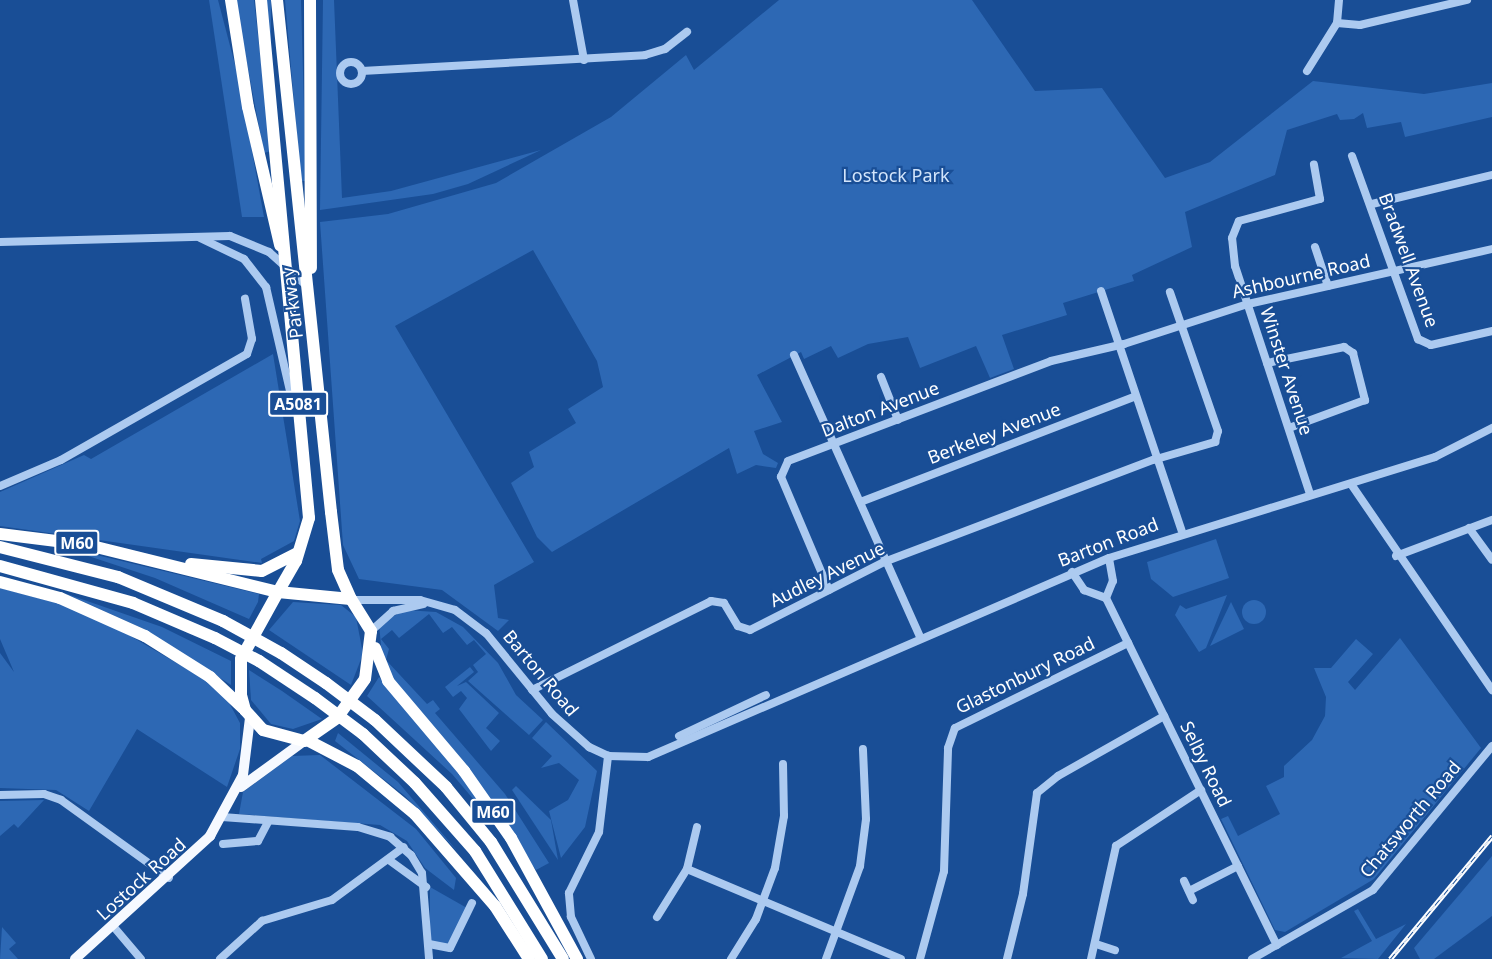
<!DOCTYPE html>
<html>
<head>
<meta charset="utf-8">
<style>
  body { margin:0 }
  #map { position:relative; width:1492px; height:959px; overflow:hidden; background:#194e96; font-family:"Noto Sans",sans-serif }
  div>[style] { position:absolute }
  [style*='--x'] { left:calc(var(--x)*1px); top:calc(var(--y)*1px); width:calc(var(--w)*1px); rotate:calc(var(--a)*1deg) }
  .green>* { inset:0; background:#2d68b4; transform-origin:0 0 }
  .round { border-radius:50% }
  .minor>* { height:8px; margin:-4px; padding:0 4px; transform-origin:4px; border-radius:4px; background:#accaf0 }
  .minor>.ring { margin:-4px; padding:0; box-sizing:content-box; background:none; border:8px solid #accaf0; border-radius:50% }
  .major>* { height:10px; margin:-5px; padding:0 5px; transform-origin:5px; border-radius:5px; background:#f6f9ff }
  .highway>* { height:12px; margin:-6px; padding:0 6px; transform-origin:6px; border-radius:6px; background:#fff }
  .rail>* { height:4.5px; margin-top:-2.25px; transform-origin:0; background:repeating-linear-gradient(90deg,#194e96 0 7px,#fff 0 14px); box-sizing:border-box; border-block:2px solid #fff }
  .highway-bridge>* { height:12px; margin:-6px; padding:0 6px; transform-origin:6px; border-radius:6px; background:#fff }
  span { translate:-50% -50%; white-space:nowrap; text-align:center; line-height:1.15; -webkit-text-stroke:4.5px #194e96; paint-order:stroke }
  .shield-label span { padding:2px 4px; background:#194e96; border:2px solid; border-radius:4px; -webkit-text-stroke-width:0 }
  .shield-label { font-size:16px; color:#fff; font-weight:700 }
  .park-label { font-size:18px; color:#d3e5fb }
  .street-label { font-size:18px; color:#fff }
</style>
</head>
<body>
<div id="map">
  <div class="green">
    <i style="clip-path:polygon(209px 0,218px 0,239px 80px,264px 217px,242px 217px)"></i>
    <i style="clip-path:polygon(235px 0,254px 0,271px 151px,264px 153px)"></i>
    <i style="left:266px;top:0;width:5px;height:58px"></i>
    <i style="clip-path:polygon(285px 0,301px 0,306px 181px,301px 181px)"></i>
    <i style="clip-path:polygon(323px 0,334px 0,342px 198px,391px 191px,541px 150px,468px 184px,433px 194px,320px 210px)"></i>
    <i style="clip-path:polygon(779px 0,972px 0,1035px 91px,1102px 88px,1165px 178px,1210px 162px,1313px 81px,1424px 94px,1492px 83px,1492px 117px,1405px 137px,1401px 122px,1367px 128px,1363px 113px,1354px 119px,1340px 120px,1337px 114px,1287px 130px,1275px 175px,1185px 212px,1192px 247px,1132px 275px,1134px 281px,1063px 303px,1067px 315px,1002px 335px,1014px 369px,990px 378px,976px 346px,920px 368px,908px 337px,868px 344px,838px 358px,831px 346px,804px 359px,801px 352px,757px 375px,782px 422px,754px 431px,763px 454px,778px 463px,776px 468px,756px 465px,737px 474px,729px 448px,552px 552px,537px 537px,511px 483px,534px 467px,529px 452px,576px 423px,568px 409px,603px 387px,597px 361px,533px 250px,395px 326px,534px 562px,494px 585px,498px 618px,509px 620px,498px 631px,442px 590px,359px 579px,343px 545px,320px 222px,388px 214px,496px 183px,611px 117px,686px 55px,694px 70px)"></i>
    <i style="clip-path:polygon(273px 354px,300px 521px,294px 541px,261px 559px,262px 563px,0 526px,0 492px,84px 455px,91px 459px)"></i>
    <i style="clip-path:polygon(1216px 539px,1229px 578px,1173px 597px,1151px 579px,1147px 562px)"></i>
    <i style="clip-path:polygon(55px 545px,259px 594px,258px 602px,249px 619px,155px 578px)"></i>
    <i style="clip-path:polygon(0 588px,64px 605px,122px 631px,209px 682px,226px 697px,240px 723px,240px 749px,227px 787px,137px 729px,89px 811px,56px 790px,0 788px,0 653px,14px 672px,0 639px)"></i>
    <i style="clip-path:polygon(64px 593px,162px 627px,231px 661px,231px 685px,144px 629px)"></i>
    <i style="clip-path:polygon(1227px 595px,1206px 648px,1199px 652px,1175px 615px,1180px 605px,1186px 609px)"></i>
    <i class="round" style="left:1242px;top:600px;width:24px;height:24px"></i>
    <i style="clip-path:polygon(293px 602px,341px 605px,356px 617px,363px 654px,351px 685px,269px 630px)"></i>
    <i style="clip-path:polygon(1231px 602px,1244px 629px,1210px 646px)"></i>
    <i style="clip-path:polygon(405px 610px,436px 612px,463px 627px,498px 663px,516px 695px,543px 720px,529px 735px,468px 681px,478px 672px,473px 665px,486px 654px,474px 640px,467px 645px,452px 627px,443px 633px,429px 614px,399px 638px,392px 630px,381px 639px,389px 649px,386px 660px,427px 704px,433px 700px,440px 709px,435px 713px,505px 794px,549px 863px,536px 870px,390px 677px,382px 656px,379px 624px)"></i>
    <i style="clip-path:polygon(1400px 638px,1481px 748px,1374px 879px,1285px 932px,1275px 930px,1221px 819px,1228px 816px,1238px 836px,1280px 814px,1266px 786px,1284px 777px,1284px 766px,1312px 740px,1325px 716px,1326px 697px,1314px 668px,1331px 668px,1356px 639px,1373px 654px,1348px 682px,1355px 690px)"></i>
    <i style="clip-path:polygon(470px 667px,474px 672px,457px 686px,466px 682px,499px 713px,486px 728px,500px 741px,491px 751px,459px 709px,467px 698px,461px 691px,453px 697px,445px 687px)"></i>
    <i style="clip-path:polygon(249px 670px,282px 691px,322px 719px,293px 729px,271px 724px,251px 700px)"></i>
    <i style="clip-path:polygon(379px 677px,455px 766px,502px 833px,452px 774px,367px 696px)"></i>
    <i style="clip-path:polygon(546px 722px,597px 771px,585px 827px,561px 858px,549px 811px,568px 800px,579px 780px,559px 763px,541px 768px,552px 756px,532px 738px)"></i>
    <i style="clip-path:polygon(338px 733px,398px 782px,459px 853px,405px 796px,335px 741px)"></i>
    <i style="clip-path:polygon(320px 755px,416px 829px,456px 878px,454px 890px,425px 868px,407px 841px,380px 825px,239px 814px,243px 792px,292px 756px)"></i>
    <i style="clip-path:polygon(516px 786px,551px 820px,558px 860px,512px 790px)"></i>
    <i style="clip-path:polygon(44px 800px,18px 828px,14px 824px,0 836px,0 801px)"></i>
    <i style="clip-path:polygon(1492px 856px,1492px 916px,1434px 959px,1420px 959px,1414px 948px)"></i>
    <i style="clip-path:polygon(430px 887px,467px 908px,453px 944px,430px 944px)"></i>
    <i style="clip-path:polygon(1358px 909px,1376px 939px,1406px 924px,1378px 959px,1341px 958px,1372px 941px,1354px 911px)"></i>
    <i style="clip-path:polygon(2px 927px,16px 943px,9px 949px,18px 959px,0 959px)"></i>
  </div>
  <div class="minor">
    <i style="--x:573;--y:0;--w:61;--a:79.6"></i>
    <i style="--x:1337;--y:23;--w:23;--a:5"></i>
    <i style="--x:1360;--y:25;--w:110;--a:-13.2"></i>
    <i class="ring" style="left:340px;top:62px;width:14px;height:14px"></i>
    <i style="--x:362;--y:71;--w:283;--a:-3.2"></i>
    <i style="--x:645;--y:55;--w:21;--a:-17"></i>
    <i style="--x:665;--y:49;--w:28;--a:-38"></i>
    <i style="--x:1307;--y:71;--w:57;--a:-58"></i>
    <i style="--x:1337;--y:23;--w:23;--a:-85"></i>
    <i style="--x:1352;--y:156;--w:195;--a:70.2"></i>
    <i style="--x:1418;--y:339;--w:14;--a:25"></i>
    <i style="--x:1431;--y:345;--w:63;--a:-12.9"></i>
    <i style="--x:1372;--y:204;--w:123;--a:-13.6"></i>
    <i style="--x:200;--y:238;--w:49;--a:25.5"></i>
    <i style="--x:244;--y:259;--w:36;--a:52"></i>
    <i style="--x:266;--y:287;--w:124;--a:77"></i>
    <i style="--x:0;--y:242;--w:230;--a:-1.5"></i>
    <i style="--x:230;--y:236;--w:42;--a:22.3"></i>
    <i style="--x:269;--y:252;--w:51;--a:41.8"></i>
    <i style="--x:1315;--y:247;--w:41;--a:71.6"></i>
    <i style="--x:1101;--y:291;--w:253;--a:71.4"></i>
    <i style="--x:794;--y:355;--w:309;--a:65.9"></i>
    <i style="--x:1267;--y:363;--w:79;--a:-11.7"></i>
    <i style="--x:1344;--y:347;--w:11;--a:34"></i>
    <i style="--x:1353;--y:353;--w:49;--a:75.7"></i>
    <i style="--x:1365;--y:400;--w:81;--a:159.8"></i>
    <i style="--x:881;--y:377;--w:46;--a:68.4"></i>
    <i style="--x:1351;--y:484;--w:250;--a:55.6"></i>
    <i style="--x:0;--y:486;--w:66;--a:-23.1"></i>
    <i style="--x:61;--y:460;--w:214;--a:-29.7"></i>
    <i style="--x:247;--y:354;--w:16;--a:-72"></i>
    <i style="--x:252;--y:339;--w:41;--a:-99.9"></i>
    <i style="--x:1310;--y:494;--w:240;--a:-108.2"></i>
    <i style="--x:1235;--y:266;--w:28;--a:-96"></i>
    <i style="--x:1232;--y:238;--w:18;--a:-68"></i>
    <i style="--x:1239;--y:221;--w:84;--a:-15.2"></i>
    <i style="--x:1320;--y:199;--w:35;--a:-100"></i>
    <i style="--x:863;--y:501;--w:292;--a:-21"></i>
    <i style="--x:1469;--y:528;--w:39;--a:54"></i>
    <i style="--x:1396;--y:556;--w:103;--a:-20.6"></i>
    <i style="--x:1072;--y:572;--w:22;--a:56"></i>
    <i style="--x:1084;--y:590;--w:23;--a:20"></i>
    <i style="--x:1106;--y:598;--w:18;--a:-68"></i>
    <i style="--x:1113;--y:581;--w:23;--a:-100"></i>
    <i style="--x:829;--y:590;--w:123;--a:-113"></i>
    <i style="--x:781;--y:477;--w:17;--a:-66"></i>
    <i style="--x:788;--y:461;--w:281;--a:-20.8"></i>
    <i style="--x:1051;--y:361;--w:75;--a:-13.1"></i>
    <i style="--x:1124;--y:344;--w:130;--a:-17.9"></i>
    <i style="--x:1248;--y:304;--w:250;--a:-12.7"></i>
    <i style="--x:1106;--y:598;--w:387;--a:63.8"></i>
    <i style="--x:354;--y:600;--w:66;--a:0"></i>
    <i style="--x:420;--y:600;--w:36;--a:16"></i>
    <i style="--x:455;--y:610;--w:39;--a:37"></i>
    <i style="--x:486;--y:633;--w:104;--a:50.8"></i>
    <i style="--x:552;--y:714;--w:50;--a:41.7"></i>
    <i style="--x:589;--y:747;--w:21;--a:25"></i>
    <i style="--x:608;--y:756;--w:40;--a:1.4"></i>
    <i style="--x:648;--y:757;--w:502;--a:-23.35"></i>
    <i style="--x:1109;--y:558;--w:341;--a:-17.2"></i>
    <i style="--x:1435;--y:457;--w:64;--a:-27"></i>
    <i style="--x:371;--y:631;--w:30;--a:-42"></i>
    <i style="--x:393;--y:611;--w:31;--a:-13"></i>
    <i style="--x:532;--y:690;--w:200;--a:-26.4"></i>
    <i style="--x:711;--y:601;--w:13;--a:9"></i>
    <i style="--x:724;--y:603;--w:27;--a:59"></i>
    <i style="--x:738;--y:626;--w:13;--a:18"></i>
    <i style="--x:750;--y:630;--w:150;--a:-26.9"></i>
    <i style="--x:884;--y:562;--w:288;--a:-20.8"></i>
    <i style="--x:1153;--y:460;--w:65;--a:-16.2"></i>
    <i style="--x:1215;--y:442;--w:11;--a:-75"></i>
    <i style="--x:1218;--y:431;--w:147;--a:-109.1"></i>
    <i style="--x:679;--y:736;--w:96;--a:-25.2"></i>
    <i style="--x:0;--y:795;--w:44;--a:-1.3"></i>
    <i style="--x:44;--y:794;--w:18;--a:19"></i>
    <i style="--x:61;--y:800;--w:133;--a:35.8"></i>
    <i style="--x:222;--y:817;--w:136;--a:4.2"></i>
    <i style="--x:358;--y:827;--w:34;--a:17"></i>
    <i style="--x:390;--y:837;--w:28;--a:41"></i>
    <i style="--x:411;--y:855;--w:21;--a:59"></i>
    <i style="--x:422;--y:873;--w:86;--a:85.3"></i>
    <i style="--x:223;--y:844;--w:35;--a:-5"></i>
    <i style="--x:258;--y:841;--w:21;--a:-62"></i>
    <i style="--x:389;--y:860;--w:46;--a:36.1"></i>
    <i style="--x:687;--y:869;--w:232;--a:22.8"></i>
    <i style="--x:1184;--y:881;--w:21;--a:65"></i>
    <i style="--x:1189;--y:891;--w:55;--a:-27"></i>
    <i style="--x:657;--y:917;--w:57;--a:-58"></i>
    <i style="--x:687;--y:869;--w:43;--a:-76.6"></i>
    <i style="--x:113;--y:926;--w:43;--a:49.7"></i>
    <i style="--x:429;--y:944;--w:21;--a:11"></i>
    <i style="--x:450;--y:948;--w:50;--a:-63.9"></i>
    <i style="--x:1096;--y:944;--w:20;--a:18"></i>
    <i style="--x:220;--y:959;--w:57;--a:-42.1"></i>
    <i style="--x:262;--y:921;--w:73;--a:-16.7"></i>
    <i style="--x:332;--y:900;--w:89;--a:-36.4"></i>
    <i style="--x:591;--y:959;--w:47;--a:-115.5"></i>
    <i style="--x:571;--y:917;--w:24;--a:-95"></i>
    <i style="--x:569;--y:893;--w:68;--a:-63.8"></i>
    <i style="--x:599;--y:832;--w:77;--a:-83.2"></i>
    <i style="--x:731;--y:959;--w:47;--a:-58"></i>
    <i style="--x:756;--y:919;--w:54;--a:-69.6"></i>
    <i style="--x:775;--y:868;--w:53;--a:-80.2"></i>
    <i style="--x:784;--y:816;--w:52;--a:-91.1"></i>
    <i style="--x:826;--y:959;--w:99;--a:-69.9"></i>
    <i style="--x:860;--y:866;--w:47;--a:-82.7"></i>
    <i style="--x:866;--y:819;--w:70;--a:-92.5"></i>
    <i style="--x:920;--y:959;--w:91;--a:-74.7"></i>
    <i style="--x:944;--y:871;--w:123;--a:-88.1"></i>
    <i style="--x:948;--y:748;--w:21;--a:-71"></i>
    <i style="--x:955;--y:728;--w:193;--a:-26.2"></i>
    <i style="--x:1007;--y:959;--w:67;--a:-76.2"></i>
    <i style="--x:1023;--y:894;--w:102;--a:-82.1"></i>
    <i style="--x:1037;--y:793;--w:27;--a:-39"></i>
    <i style="--x:1058;--y:776;--w:122;--a:-29.5"></i>
    <i style="--x:1091;--y:959;--w:116;--a:-77.5"></i>
    <i style="--x:1116;--y:846;--w:102;--a:-33.4"></i>
    <i style="--x:1252;--y:959;--w:139;--a:-29.7"></i>
    <i style="--x:1373;--y:890;--w:187;--a:-50.4"></i>
  </div>
  <div class="major">
    <i style="--x:241;--y:787;--w:78;--a:-36.1"></i>
    <i style="--x:75;--y:959;--w:183;--a:-42.3"></i>
    <i style="--x:210;--y:836;--w:69;--a:-61.6"></i>
    <i style="--x:243;--y:775;--w:57;--a:-83"></i>
  </div>
  <div class="highway">
    <i style="--x:231;--y:0;--w:108;--a:81"></i>
    <i style="--x:248;--y:107;--w:142;--a:76.9"></i>
    <i style="--x:277;--y:0;--w:515;--a:83.98"></i>
    <i style="--x:331;--y:512;--w:58;--a:83.1"></i>
    <i style="--x:338;--y:570;--w:32;--a:66"></i>
    <i style="--x:310;--y:0;--w:268;--a:89.8"></i>
    <i style="--x:0;--y:534;--w:89;--a:7.1"></i>
    <i style="--x:88;--y:545;--w:196;--a:13.9"></i>
    <i style="--x:278;--y:592;--w:36;--a:-60"></i>
    <i style="--x:296;--y:561;--w:45;--a:-73.2"></i>
    <i style="--x:309;--y:518;--w:520;--a:-95.29"></i>
    <i style="--x:0;--y:547;--w:122;--a:14.3"></i>
    <i style="--x:118;--y:577;--w:114;--a:22.7"></i>
    <i style="--x:191;--y:564;--w:71;--a:5.6"></i>
    <i style="--x:262;--y:571;--w:38;--a:-27"></i>
    <i style="--x:0;--y:566;--w:138;--a:15.5"></i>
    <i style="--x:133;--y:603;--w:89;--a:23.1"></i>
    <i style="--x:0;--y:582;--w:62;--a:14.9"></i>
    <i style="--x:60;--y:598;--w:93;--a:24.1"></i>
    <i style="--x:145;--y:636;--w:77;--a:32.2"></i>
    <i style="--x:210;--y:677;--w:45;--a:43.2"></i>
    <i style="--x:278;--y:592;--w:73;--a:5.5"></i>
    <i style="--x:351;--y:599;--w:38;--a:58"></i>
    <i style="--x:371;--y:631;--w:48;--a:97.1"></i>
    <i style="--x:365;--y:679;--w:48;--a:125.7"></i>
    <i style="--x:337;--y:718;--w:40;--a:145.1"></i>
    <i style="--x:304;--y:741;--w:42;--a:-165"></i>
    <i style="--x:263;--y:730;--w:27;--a:-132"></i>
    <i style="--x:245;--y:710;--w:16;--a:-105"></i>
    <i style="--x:241;--y:695;--w:36;--a:-90"></i>
    <i style="--x:241;--y:659;--w:77;--a:-61.1"></i>
    <i style="--x:375;--y:648;--w:35;--a:68"></i>
    <i style="--x:388;--y:681;--w:118;--a:49.8"></i>
    <i style="--x:464;--y:771;--w:82;--a:55"></i>
    <i style="--x:511;--y:838;--w:138;--a:61.4"></i>
    <i style="--x:281;--y:653;--w:54;--a:33.7"></i>
    <i style="--x:259;--y:661;--w:67;--a:33.5"></i>
    <i style="--x:375;--y:720;--w:98;--a:43.3"></i>
    <i style="--x:446;--y:787;--w:71;--a:50.7"></i>
    <i style="--x:491;--y:842;--w:137;--a:58.4"></i>
    <i style="--x:363;--y:734;--w:71;--a:43.3"></i>
    <i style="--x:415;--y:783;--w:91;--a:48.6"></i>
    <i style="--x:475;--y:851;--w:127;--a:58.2"></i>
    <i style="--x:307;--y:740;--w:56;--a:27.5"></i>
    <i style="--x:357;--y:766;--w:75;--a:39.6"></i>
    <i style="--x:415;--y:814;--w:122;--a:49"></i>
    <i style="--x:495;--y:906;--w:63;--a:57.3"></i>
  </div>
  <div class="rail">
    <i style="--x:1390;--y:959;--w:160;--a:-50.3"></i>
  </div>
  <div class="highway-bridge">
    <i style="--x:223;--y:621;--w:66;--a:28.9"></i>
    <i style="--x:215;--y:638;--w:50;--a:27.6"></i>
    <i style="--x:326;--y:683;--w:61;--a:37.1"></i>
    <i style="--x:315;--y:698;--w:60;--a:36.9"></i>
  </div>
  <div class="shield-label">
    <span style="left:298px;top:404px">A5081</span>
    <span style="left:77px;top:543px">M60</span>
    <span style="left:493px;top:812px">M60</span>
  </div>
  <div class="park-label">
    <span style="left:896px;top:175px">Lostock Park</span>
  </div>
  <div class="street-label">
    <span style="left:1409px;top:260px;rotate:70deg">Bradwell Avenue</span>
    <span style="left:1301px;top:276px;rotate:-13deg">Ashbourne Road</span>
    <span style="left:292px;top:303px;rotate:-97deg">Parkway</span>
    <span style="left:1287px;top:371px;rotate:72deg">Winster Avenue</span>
    <span style="left:880px;top:409px;rotate:-21deg">Dalton Avenue</span>
    <span style="left:994px;top:433px;rotate:-21deg">Berkeley Avenue</span>
    <span style="left:1108px;top:542px;rotate:-21deg">Barton Road</span>
    <span style="left:827px;top:574px;rotate:-26deg">Audley Avenue</span>
    <span style="left:541px;top:673px;rotate:50deg">Barton Road</span>
    <span style="left:1025px;top:675px;rotate:-26deg">Glastonbury Road</span>
    <span style="left:1206px;top:764px;rotate:64deg">Selby Road</span>
    <span style="left:1410px;top:819px;rotate:-50deg">Chatsworth Road</span>
    <span style="left:141px;top:879px;rotate:-42deg">Lostock Road</span>
  </div>
</div>
</body>
</html>
